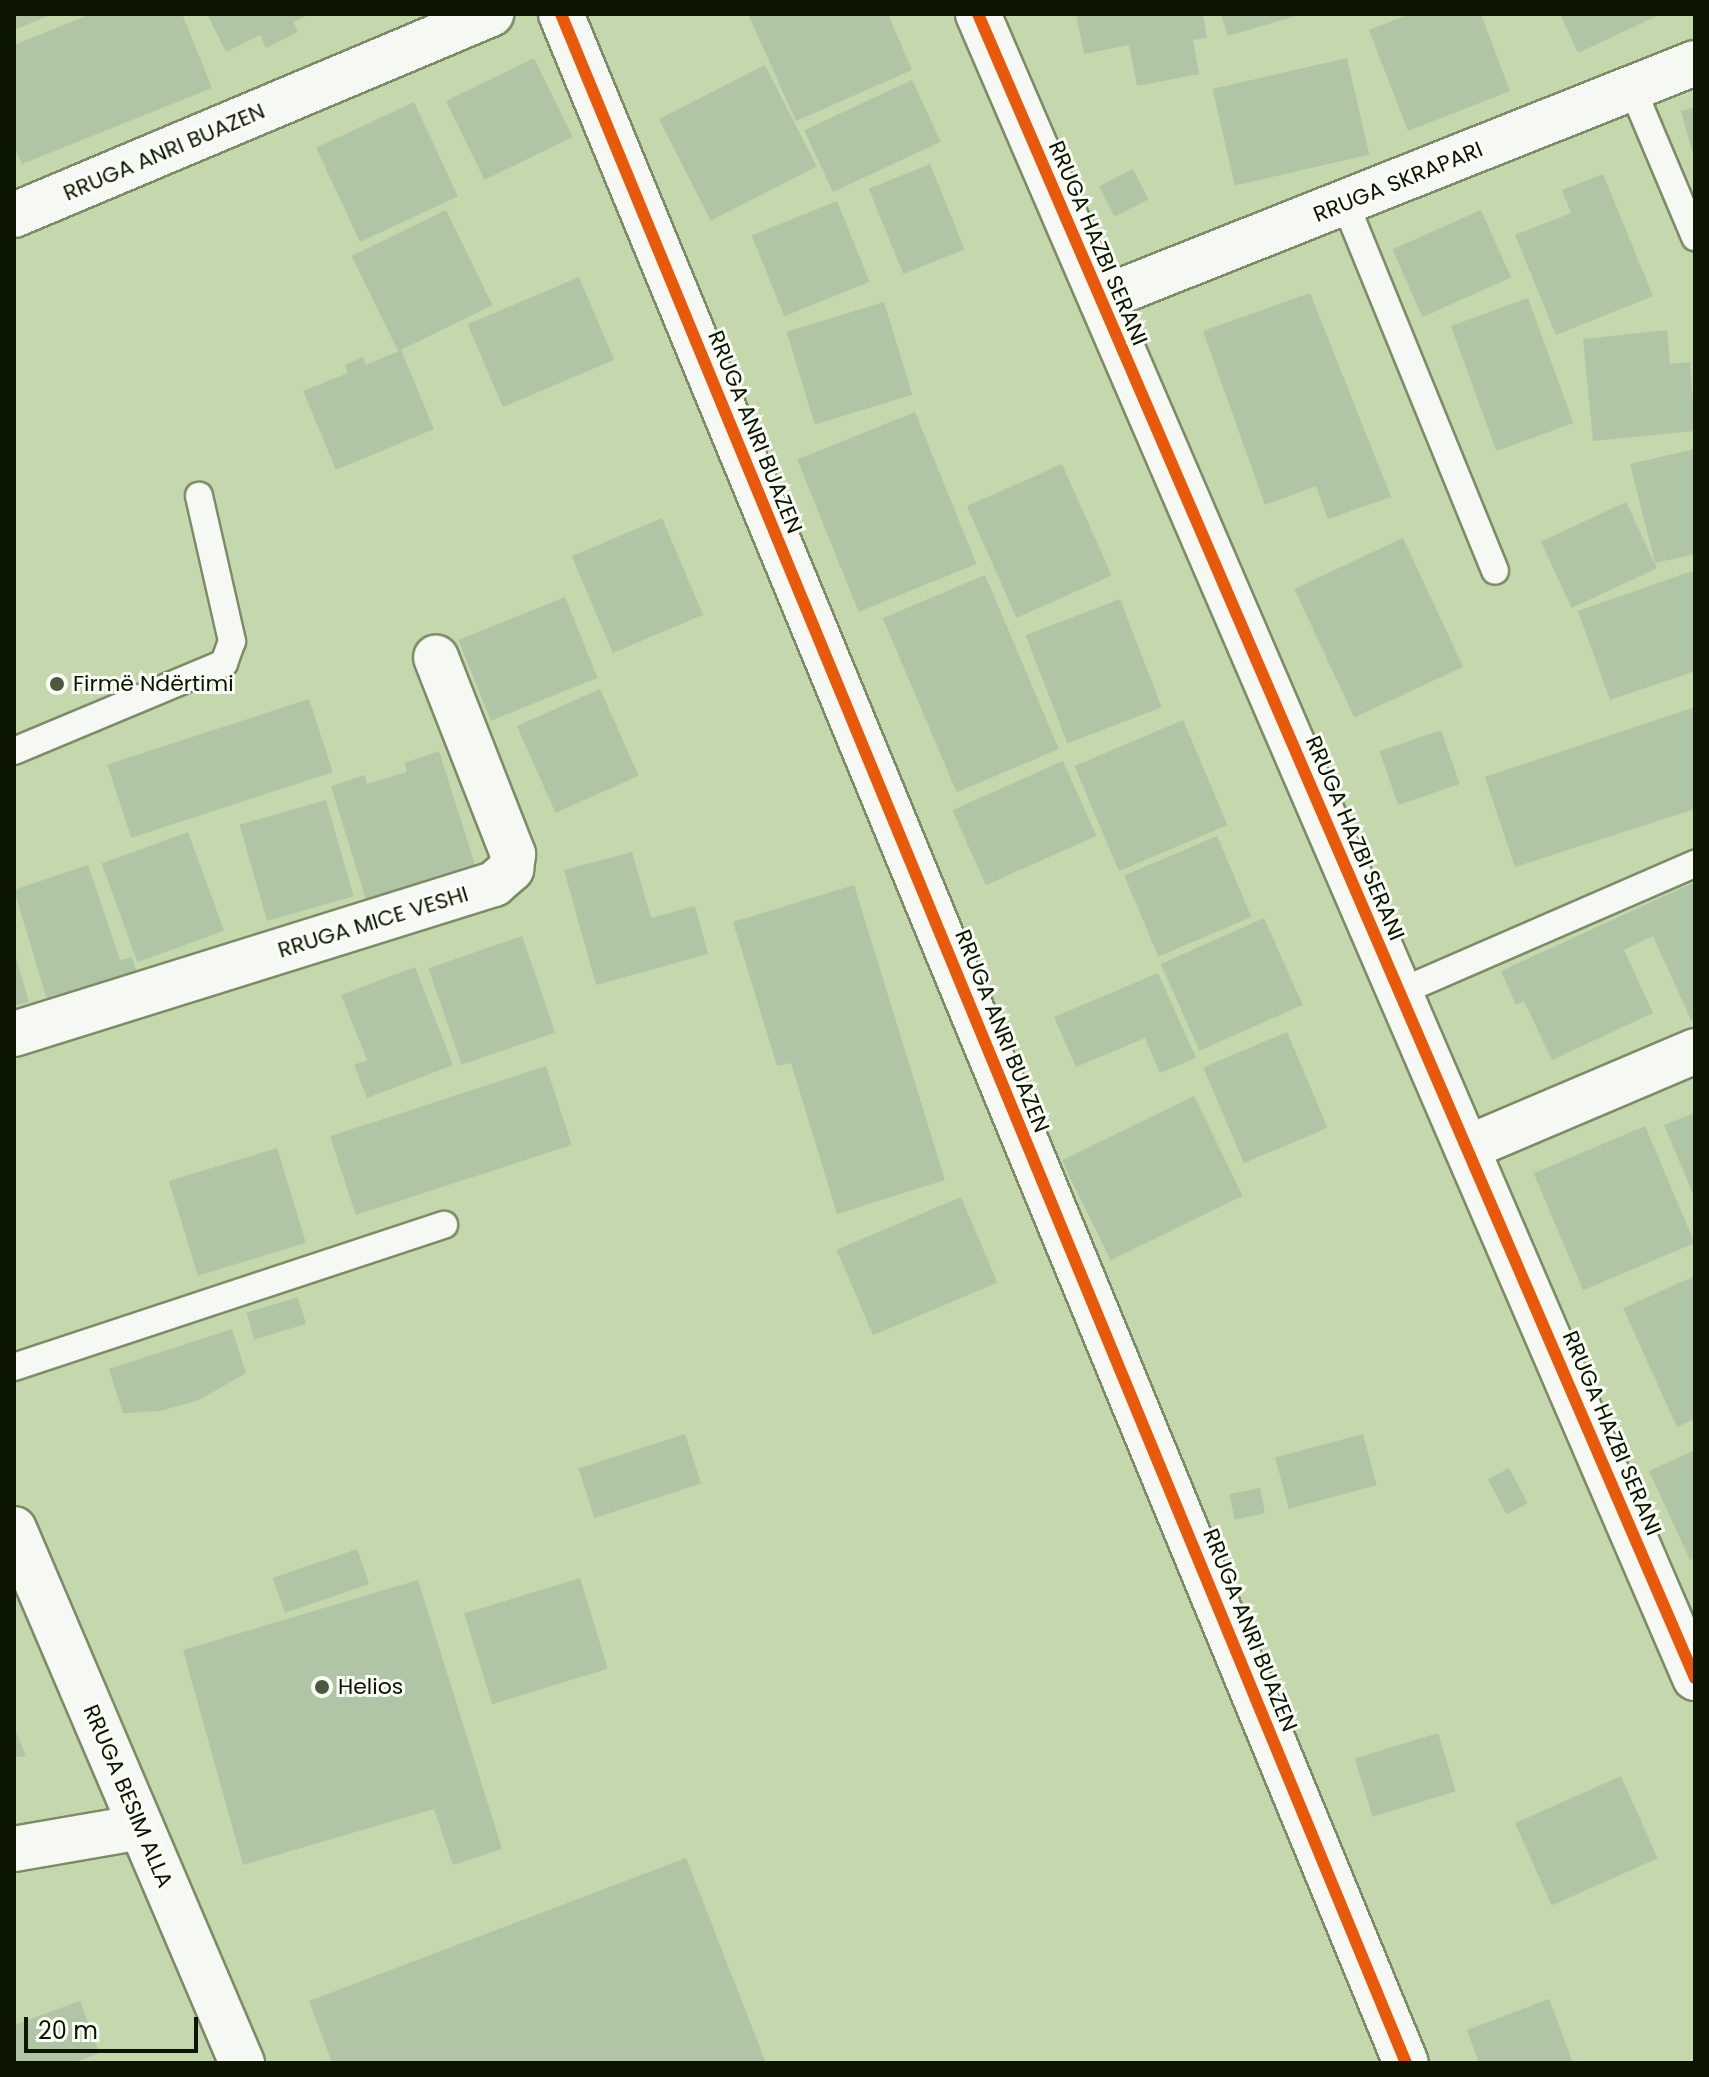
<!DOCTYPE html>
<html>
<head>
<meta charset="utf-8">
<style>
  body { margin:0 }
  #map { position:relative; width:1709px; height:2077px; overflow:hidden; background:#c5d7ac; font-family:Poppins,sans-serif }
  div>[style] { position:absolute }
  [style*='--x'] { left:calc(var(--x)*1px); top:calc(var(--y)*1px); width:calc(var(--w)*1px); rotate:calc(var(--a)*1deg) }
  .building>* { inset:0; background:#b0c5a6; transform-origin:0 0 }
  .roads { filter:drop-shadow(2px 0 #7d8b68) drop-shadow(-2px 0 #7d8b68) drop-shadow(0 2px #7d8b68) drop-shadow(0 -2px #7d8b68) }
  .service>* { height:26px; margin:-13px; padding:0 13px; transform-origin:13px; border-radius:13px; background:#f6f9f3 }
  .minor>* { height:44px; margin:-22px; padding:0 22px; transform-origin:22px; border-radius:22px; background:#f6f9f3 }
  .tertiary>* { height:44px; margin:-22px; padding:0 22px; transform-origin:22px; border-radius:22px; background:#f6f9f3 }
  .cycleway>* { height:12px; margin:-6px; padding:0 6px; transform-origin:6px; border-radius:6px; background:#e8590c }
  .dots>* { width:22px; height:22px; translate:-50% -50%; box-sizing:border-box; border:4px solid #fafef6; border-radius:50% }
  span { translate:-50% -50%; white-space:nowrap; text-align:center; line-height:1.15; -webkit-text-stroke:6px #fafef6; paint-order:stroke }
  .street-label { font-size:22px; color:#0b1500 }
  .poi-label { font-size:22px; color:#0b1500 }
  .left { translate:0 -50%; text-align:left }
  .frame { position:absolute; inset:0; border:16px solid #0b1500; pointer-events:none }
  .scale { position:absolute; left:24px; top:2017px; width:174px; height:36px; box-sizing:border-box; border:4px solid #0b1500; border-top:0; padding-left:10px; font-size:24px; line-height:28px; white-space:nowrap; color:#0b1500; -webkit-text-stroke:6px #fafef6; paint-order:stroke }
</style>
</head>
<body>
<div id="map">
  <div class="building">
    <i style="clip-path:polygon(14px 14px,53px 14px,14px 30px)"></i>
    <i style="clip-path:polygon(91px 14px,182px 14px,212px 88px,22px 164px,14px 146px,14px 45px)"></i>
    <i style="clip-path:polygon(207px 14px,311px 14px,293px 22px,298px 32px,266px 48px,260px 35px,226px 52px)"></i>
    <i style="clip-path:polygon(748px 14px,888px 14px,912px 70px,796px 121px)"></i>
    <i style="clip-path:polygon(1076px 14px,1203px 14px,1207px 38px,1193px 40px,1199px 74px,1137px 86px,1129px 45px,1084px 54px)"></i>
    <i style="clip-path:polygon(1221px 14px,1299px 14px,1299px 15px,1228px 36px)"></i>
    <i style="clip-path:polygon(1410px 14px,1481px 14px,1510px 91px,1408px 131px,1369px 30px)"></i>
    <i style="clip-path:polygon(1560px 14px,1661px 14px,1578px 53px)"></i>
    <i style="left:534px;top:58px;width:88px;height:98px;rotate:64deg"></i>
    <i style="left:1347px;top:58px;width:99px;height:138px;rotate:77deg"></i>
    <i style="left:765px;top:65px;width:114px;height:119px;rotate:63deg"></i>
    <i style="left:912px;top:80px;width:68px;height:119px;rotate:65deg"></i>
    <i style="left:414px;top:102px;width:104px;height:108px;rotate:65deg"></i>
    <i style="clip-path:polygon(1695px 107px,1695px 157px,1694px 158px,1681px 111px)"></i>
    <i style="left:930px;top:164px;width:92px;height:66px;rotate:68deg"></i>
    <i style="left:1133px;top:169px;width:34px;height:38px;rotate:63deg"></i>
    <i style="clip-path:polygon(1603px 174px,1653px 296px,1556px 335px,1515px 235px,1571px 213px,1562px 190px)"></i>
    <i style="left:837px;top:201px;width:87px;height:92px;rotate:68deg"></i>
    <i style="left:446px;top:210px;width:106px;height:105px;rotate:64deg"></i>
    <i style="left:1481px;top:210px;width:74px;height:97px;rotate:66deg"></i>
    <i style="left:579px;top:277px;width:90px;height:121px;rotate:67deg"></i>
    <i style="clip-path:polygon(1310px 293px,1391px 497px,1328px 519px,1316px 486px,1265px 505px,1203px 331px)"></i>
    <i style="left:1528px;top:298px;width:133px;height:82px;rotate:70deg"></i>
    <i style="left:884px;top:302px;width:97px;height:102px;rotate:73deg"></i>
    <i style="clip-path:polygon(1667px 330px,1670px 364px,1690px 362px,1695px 431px,1593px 441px,1583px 339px)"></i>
    <i style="clip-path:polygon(401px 350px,434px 429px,336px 470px,303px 391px,348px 373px,345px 365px,363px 357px,366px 365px)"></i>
    <i style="left:915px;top:412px;width:164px;height:127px;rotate:68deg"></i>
    <i style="clip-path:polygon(1695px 449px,1695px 554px,1655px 563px,1630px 464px)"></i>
    <i style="left:1062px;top:464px;width:122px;height:104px;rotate:66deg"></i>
    <i style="left:1626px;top:502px;width:73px;height:94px;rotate:65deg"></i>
    <i style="left:662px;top:518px;width:105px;height:98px;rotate:67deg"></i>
    <i style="left:1403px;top:538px;width:142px;height:120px;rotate:65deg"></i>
    <i style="clip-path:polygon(1695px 570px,1695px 671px,1610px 700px,1578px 611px)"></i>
    <i style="left:985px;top:575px;width:189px;height:111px;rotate:67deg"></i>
    <i style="left:565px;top:597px;width:87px;height:115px;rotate:68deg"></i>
    <i style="left:1120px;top:599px;width:116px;height:101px;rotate:69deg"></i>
    <i style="left:600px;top:689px;width:95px;height:91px;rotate:66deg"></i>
    <i style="left:309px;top:699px;width:77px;height:212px;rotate:72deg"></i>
    <i style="clip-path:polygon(1695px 707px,1695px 809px,1515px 867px,1485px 777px)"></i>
    <i style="left:1183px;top:720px;width:114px;height:118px;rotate:67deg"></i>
    <i style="left:1441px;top:730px;width:57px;height:65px;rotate:71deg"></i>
    <i style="clip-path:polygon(439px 751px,476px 868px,367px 903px,331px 786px,365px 775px,367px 784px,407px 772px,404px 763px)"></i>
    <i style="left:1063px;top:761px;width:82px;height:121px;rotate:66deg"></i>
    <i style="left:326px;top:800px;width:100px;height:90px;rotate:74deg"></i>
    <i style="left:188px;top:832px;width:105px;height:92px;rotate:70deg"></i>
    <i style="left:1217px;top:836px;width:88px;height:101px;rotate:67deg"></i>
    <i style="clip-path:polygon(632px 852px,651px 918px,695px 906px,708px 954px,596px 985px,564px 870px)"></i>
    <i style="clip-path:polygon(88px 865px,120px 960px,132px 957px,141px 985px,50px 1010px,14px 890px)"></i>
    <i style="clip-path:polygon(1695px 882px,1695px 1018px,1691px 1020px,1653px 936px,1624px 950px,1653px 1013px,1552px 1060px,1524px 1001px,1516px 1005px,1501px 971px)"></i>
    <i style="clip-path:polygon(854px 885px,945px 1180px,837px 1214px,791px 1063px,777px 1066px,733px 922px)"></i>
    <i style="left:1264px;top:918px;width:95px;height:113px;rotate:66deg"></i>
    <i style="left:522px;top:936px;width:102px;height:99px;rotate:71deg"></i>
    <i style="clip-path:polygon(15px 954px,29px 1002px,14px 1006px,14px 955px)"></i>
    <i style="clip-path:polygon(415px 967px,453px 1065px,367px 1098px,354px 1065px,367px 1060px,341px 995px)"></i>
    <i style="clip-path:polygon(1158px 973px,1196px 1058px,1160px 1073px,1145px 1038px,1076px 1067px,1054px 1017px)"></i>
    <i style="left:1287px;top:1032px;width:104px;height:91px;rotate:67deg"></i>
    <i style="left:546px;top:1066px;width:83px;height:227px;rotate:72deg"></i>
    <i style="left:1194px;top:1096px;width:111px;height:147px;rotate:64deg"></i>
    <i style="clip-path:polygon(1695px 1113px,1695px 1199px,1664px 1125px)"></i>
    <i style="left:1645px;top:1126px;width:127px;height:121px;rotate:67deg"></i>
    <i style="left:277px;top:1148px;width:99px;height:113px;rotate:73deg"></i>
    <i style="left:961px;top:1197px;width:93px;height:135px;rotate:67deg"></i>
    <i style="clip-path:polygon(1695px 1276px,1695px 1419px,1677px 1427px,1623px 1308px)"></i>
    <i style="left:298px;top:1297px;width:28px;height:54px;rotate:73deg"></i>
    <i style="clip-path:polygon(232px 1329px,246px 1373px,199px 1400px,160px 1411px,123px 1413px,109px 1369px)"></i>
    <i style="left:685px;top:1434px;width:52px;height:112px;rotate:72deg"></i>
    <i style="left:1363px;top:1434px;width:53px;height:91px;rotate:75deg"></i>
    <i style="clip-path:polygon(1695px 1450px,1695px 1558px,1690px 1560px,1649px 1471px)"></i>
    <i style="left:1509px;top:1468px;width:40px;height:24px;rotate:62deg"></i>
    <i style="left:1260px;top:1488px;width:26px;height:31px;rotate:79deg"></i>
    <i style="left:357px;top:1549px;width:37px;height:89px;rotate:71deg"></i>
    <i style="left:580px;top:1578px;width:95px;height:121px;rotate:73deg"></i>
    <i style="clip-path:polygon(418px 1580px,502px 1849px,453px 1865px,434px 1809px,243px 1865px,183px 1650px)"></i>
    <i style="clip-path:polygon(14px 1727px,26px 1756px,14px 1757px)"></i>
    <i style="left:1438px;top:1733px;width:61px;height:87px;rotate:73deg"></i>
    <i style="left:1621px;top:1776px;width:90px;height:116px;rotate:66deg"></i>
    <i style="clip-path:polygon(686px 1858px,766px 2063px,332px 2063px,309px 2001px)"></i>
    <i style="clip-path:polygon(1549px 1999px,1573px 2063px,1479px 2063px,1467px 2030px)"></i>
    <i style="clip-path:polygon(80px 2001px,99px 2053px,73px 2063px,14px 2063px,14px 2025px)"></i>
  </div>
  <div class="roads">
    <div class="service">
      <i style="--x:1632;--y:88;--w:162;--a:67.1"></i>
      <i style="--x:1345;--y:203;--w:397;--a:67.8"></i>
      <i style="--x:14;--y:751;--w:228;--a:-22.7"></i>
      <i style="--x:224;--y:663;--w:23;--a:-70"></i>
      <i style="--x:232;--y:641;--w:149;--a:-102.8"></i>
      <i style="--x:1400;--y:992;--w:322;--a:-23.5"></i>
      <i style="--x:14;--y:1367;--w:453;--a:-18.3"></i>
    </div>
    <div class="minor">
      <i style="--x:561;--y:14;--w:2216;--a:67.59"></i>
      <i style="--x:14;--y:215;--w:518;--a:-22.85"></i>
      <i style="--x:1101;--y:299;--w:639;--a:-21.67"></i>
      <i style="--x:14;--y:1034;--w:503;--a:-17.35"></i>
      <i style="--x:494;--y:884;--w:23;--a:-41"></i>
      <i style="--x:511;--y:869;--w:15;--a:-82"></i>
      <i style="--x:513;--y:854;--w:211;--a:-111.4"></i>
      <i style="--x:1467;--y:1148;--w:248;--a:-23"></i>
      <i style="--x:14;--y:1849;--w:129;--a:-9.8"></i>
    </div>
    <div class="tertiary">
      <i style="--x:978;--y:14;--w:1812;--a:66.69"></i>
      <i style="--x:14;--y:1529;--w:581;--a:66.88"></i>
    </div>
  </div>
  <div class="cycleway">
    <i style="--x:561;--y:14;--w:2216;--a:67.59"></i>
    <i style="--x:978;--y:14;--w:1812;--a:66.69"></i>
  </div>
  <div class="dots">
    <i style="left:57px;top:684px;background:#4c593c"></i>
    <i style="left:322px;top:1687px;background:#4c593c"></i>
  </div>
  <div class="street-label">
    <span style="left:164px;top:152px;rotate:-23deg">RRUGA ANRI BUAZEN</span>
    <span style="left:1398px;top:182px;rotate:-22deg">RRUGA SKRAPARI</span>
    <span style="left:1098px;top:243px;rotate:67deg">RRUGA HAZBI SERANI</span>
    <span style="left:755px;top:432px;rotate:68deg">RRUGA ANRI BUAZEN</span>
    <span style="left:1355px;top:838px;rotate:67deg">RRUGA HAZBI SERANI</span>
    <span style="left:373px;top:922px;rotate:-17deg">RRUGA MICE VESHI</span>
    <span style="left:1002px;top:1031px;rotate:68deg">RRUGA ANRI BUAZEN</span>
    <span style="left:1612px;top:1433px;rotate:67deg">RRUGA HAZBI SERANI</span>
    <span style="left:1250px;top:1630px;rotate:68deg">RRUGA ANRI BUAZEN</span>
    <span style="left:128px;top:1796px;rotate:67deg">RRUGA BESIM ALLA</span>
  </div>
  <div class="poi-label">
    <span class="left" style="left:73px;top:684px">Firmë Ndërtimi</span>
    <span class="left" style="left:338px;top:1687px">Helios</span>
  </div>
  <div class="frame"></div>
  <div class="scale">20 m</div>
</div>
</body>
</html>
